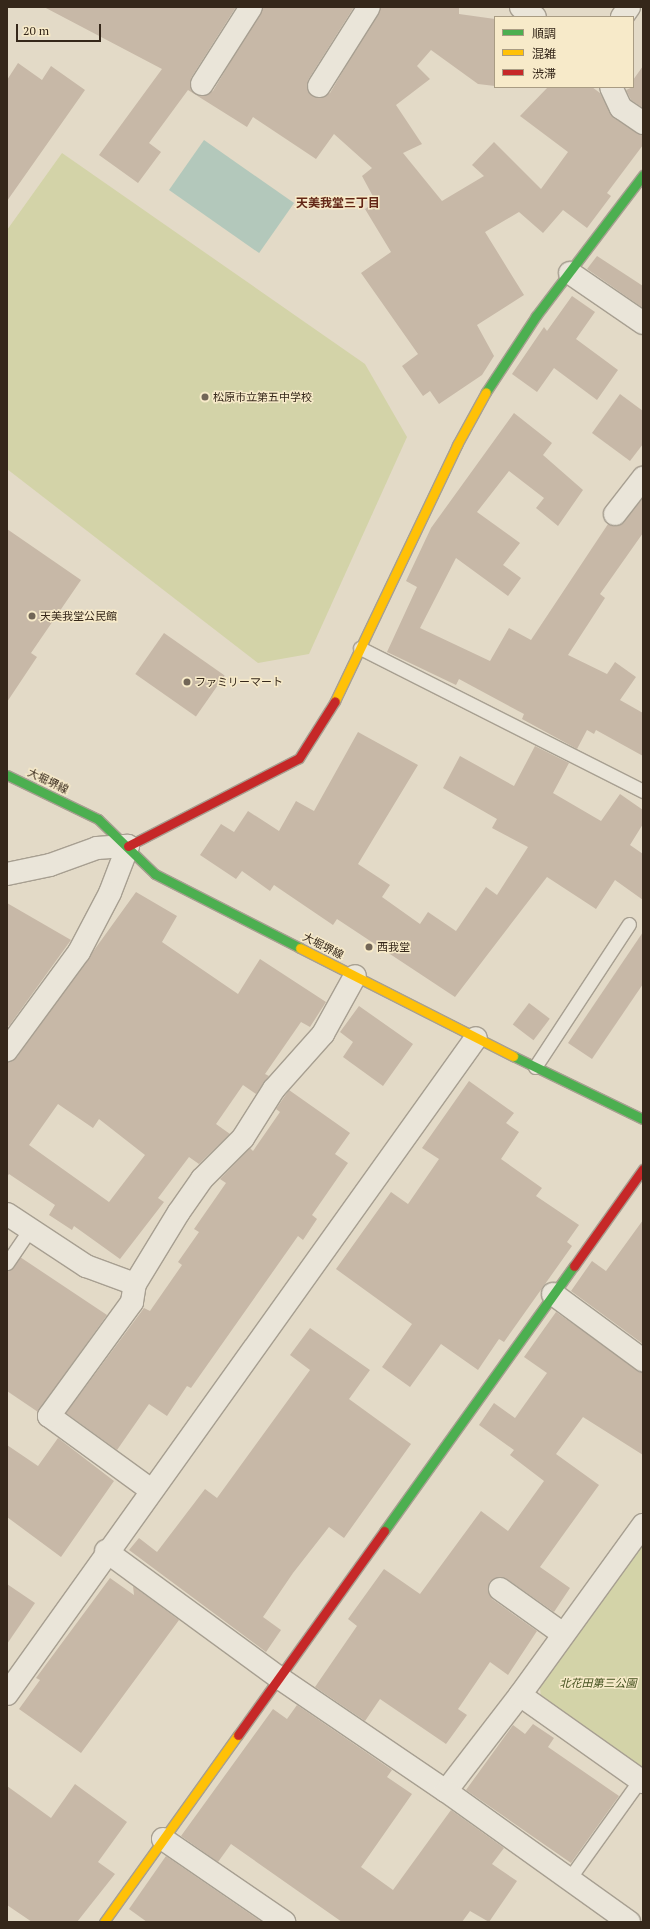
<!DOCTYPE html>
<html>
<head>
<meta charset="utf-8">
<style>
  body { margin:0 }
  #map { position:relative; width:650px; height:1929px; overflow:hidden; background:#e3dac7; font-family:"PT Serif","Noto Sans JP",serif }
  div>[style] { position:absolute }
  [style*='--x'] { left:calc(var(--x)*1px); top:calc(var(--y)*1px); width:calc(var(--w)*1px); rotate:calc(var(--a)*1deg) }
  .green>* { inset:0; background:#d3d3a8 }
  .water>* { inset:0; background:#b3c8bb; transform-origin:0 0 }
  .building>* { inset:0; background:#c7b8a7; transform-origin:0 0 }
  .roads { filter:drop-shadow(1px 0 #a79f91) drop-shadow(-1px 0 #a79f91) drop-shadow(0 1px #a79f91) drop-shadow(0 -1px #a79f91) }
  .lane>* { height:13px; margin:-6.5px; padding:0 6.5px; transform-origin:6.5px; border-radius:6.5px; background:#eae5d9 }
  .street>* { height:22px; margin:-11px; padding:0 11px; transform-origin:11px; border-radius:11px; background:#eae5d9 }
  .fast>* { height:9px; margin:-4.5px; padding:0 4.5px; transform-origin:4.5px; border-radius:4.5px; background:#4caf50 }
  .slow>* { height:9px; margin:-4.5px; padding:0 4.5px; transform-origin:4.5px; border-radius:4.5px; background:#ffc107 }
  .jam>* { height:9px; margin:-4.5px; padding:0 4.5px; transform-origin:4.5px; border-radius:4.5px; background:#c62828 }
  .dots>* { width:11px; height:11px; translate:-50% -50%; box-sizing:border-box; border:2px solid #f7eac9; border-radius:50% }
  span { translate:-50% -50%; white-space:nowrap; text-align:center; line-height:1.15; -webkit-text-stroke:3px #f7eac9; paint-order:stroke }
  .poi-label { font-size:11px; color:#35271a }
  .left { translate:0 -50%; text-align:left }
  .street-label { font-size:11px; color:#35271a }
  .park-label { font-size:11px; color:#45521f; font-style:italic }
  .neighbourhood-label { font-size:12px; color:#632717; font-weight:700 }
  .frame { position:absolute; inset:0; border:8px solid #35271a; pointer-events:none }
  .legend { position:absolute; left:494px; top:16px; width:140px; height:72px; box-sizing:border-box; background:#f7eac9; border:1px solid #a99c83; margin:0; padding:5px 7px; list-style:none; font-size:12px; color:#35271a }
  .legend li { display:flex; align-items:center; gap:8px; height:20px }
  .legend b { width:20px; border:1px solid #a99c83 }
  .scale { position:absolute; left:16px; top:24px; width:85px; height:18px; box-sizing:border-box; border:2px solid #35271a; border-top:0; padding-left:5px; font-size:12px; line-height:14px; white-space:nowrap; color:#35271a; -webkit-text-stroke:3px #f7eac9; paint-order:stroke }
</style>
</head>
<body>
<div id="map">
  <div class="green">
    <i style="clip-path:polygon(62px 153px,365px 364px,407px 437px,309px 654px,258px 663px,7px 469px,7px 230px)"></i>
    <i style="clip-path:polygon(643px 1542px,643px 1770px,541px 1699px,540px 1687px)"></i>
  </div>
  <div class="water">
    <i style="left:204px;top:140px;width:110px;height:61px;rotate:35deg"></i>
  </div>
  <div class="building">
    <i style="clip-path:polygon(44px 7px,236px 7px,191px 78px,191px 90px,202px 96px,213px 91px,263px 7px,354px 7px,308px 80px,308px 91px,318px 98px,330px 93px,381px 7px,459px 7px,459px 14px,495px 19px,495px 86px,478px 84px,431px 50px,417px 66px,430px 79px,396px 105px,422px 144px,403px 153px,442px 201px,484px 176px,472px 165px,494px 142px,541px 189px,568px 152px,520px 116px,548px 87px,592px 87px,600px 93px,614px 118px,643px 135px,643px 145px,607px 193px,611px 196px,587px 228px,563px 210px,543px 233px,519px 212px,485px 232px,524px 295px,477px 325px,494px 356px,482px 375px,439px 404px,430px 391px,423px 396px,402px 366px,418px 354px,361px 273px,391px 252px,365px 209px,376px 202px,362px 176px,372px 168px,334px 134px,316px 159px,253px 117px,247px 127px,188px 90px,149px 143px,161px 152px,138px 183px,99px 155px,162px 69px)"></i>
    <i style="clip-path:polygon(18px 63px,42px 80px,51px 66px,85px 90px,7px 201px,7px 80px)"></i>
    <i style="clip-path:polygon(643px 66px,643px 108px,631px 100px,626px 90px,633px 87px,633px 80px)"></i>
    <i style="clip-path:polygon(597px 256px,643px 286px,643px 308px,587px 269px)"></i>
    <i style="clip-path:polygon(572px 296px,595px 312px,576px 339px,618px 370px,597px 400px,554px 368px,537px 392px,512px 374px,544px 327px,547px 331px)"></i>
    <i style="clip-path:polygon(620px 394px,643px 411px,643px 444px,630px 461px,592px 433px)"></i>
    <i style="clip-path:polygon(514px 413px,552px 443px,543px 455px,583px 490px,558px 526px,536px 508px,544px 498px,509px 471px,477px 512px,520px 543px,503px 565px,521px 578px,508px 596px,456px 558px,420px 628px,490px 661px,509px 628px,531px 640px,608px 524px,620px 525px,643px 498px,643px 533px,600px 594px,605px 598px,568px 655px,607px 674px,615px 662px,636px 677px,620px 700px,643px 713px,643px 756px,596px 730px,594px 734px,587px 730px,577px 749px,522px 719px,524px 714px,459px 679px,456px 685px,387px 652px,417px 587px,406px 581px,431px 528px)"></i>
    <i style="clip-path:polygon(7px 529px,81px 580px,31px 653px,37px 657px,7px 702px)"></i>
    <i style="left:164px;top:633px;width:74px;height:50px;rotate:35deg"></i>
    <i style="clip-path:polygon(358px 732px,418px 765px,358px 864px,390px 885px,382px 897px,420px 924px,428px 912px,456px 931px,486px 887px,497px 895px,528px 847px,492px 828px,497px 819px,443px 788px,460px 756px,514px 786px,535px 746px,569px 763px,553px 793px,601px 821px,620px 794px,643px 810px,643px 824px,630px 845px,643px 854px,643px 900px,615px 880px,596px 909px,547px 877px,455px 997px,337px 919px,333px 925px,274px 885px,270px 891px,242px 871px,236px 879px,200px 855px,221px 824px,234px 832px,248px 811px,279px 831px,296px 801px,314px 811px)"></i>
    <i style="clip-path:polygon(evenodd,136px 892px,177px 916px,162px 942px,238px 994px,260px 959px,326px 1002px,310px 1027px,301px 1022px,265px 1074px,269px 1076px,256px 1094px,243px 1085px,216px 1124px,230px 1134px,199px 1164px,189px 1157px,158px 1198px,164px 1202px,120px 1259px,74px 1226px,72px 1230px,49px 1215px,55px 1205px,9px 1174px,7px 1177px,7px 1062px,17px 1057px,136px 892px,58px 1104px,93px 1128px,99px 1119px,145px 1155px,109px 1202px,29px 1145px,58px 1104px)"></i>
    <i style="clip-path:polygon(7px 903px,71px 940px,9px 1026px,7px 1025px)"></i>
    <i style="clip-path:polygon(643px 932px,643px 984px,592px 1059px,568px 1043px)"></i>
    <i style="left:529px;top:1003px;width:26px;height:27px;rotate:37deg"></i>
    <i style="clip-path:polygon(359px 1006px,413px 1044px,383px 1086px,343px 1057px,353px 1042px,340px 1032px)"></i>
    <i style="clip-path:polygon(469px 1081px,514px 1113px,506px 1123px,519px 1132px,501px 1159px,542px 1188px,536px 1196px,579px 1225px,567px 1242px,572px 1246px,504px 1342px,499px 1339px,478px 1370px,441px 1344px,410px 1387px,382px 1367px,412px 1324px,336px 1269px,391px 1192px,408px 1204px,439px 1159px,422px 1148px)"></i>
    <i style="clip-path:polygon(289px 1090px,350px 1133px,335px 1154px,348px 1163px,312px 1215px,317px 1219px,303px 1240px,298px 1236px,191px 1388px,187px 1386px,167px 1416px,149px 1404px,117px 1450px,66px 1413px,144px 1308px,150px 1311px,182px 1265px,178px 1262px,199px 1232px,194px 1229px,226px 1183px,220px 1179px,250px 1148px,253px 1151px,280px 1112px,276px 1109px)"></i>
    <i style="clip-path:polygon(643px 1220px,643px 1344px,571px 1291px,592px 1261px,606px 1271px)"></i>
    <i style="clip-path:polygon(20px 1257px,107px 1315px,38px 1412px,7px 1391px,7px 1271px)"></i>
    <i style="clip-path:polygon(556px 1312px,643px 1372px,643px 1455px,583px 1417px,556px 1454px,599px 1485px,540px 1567px,570px 1588px,554px 1612px,507px 1579px,501px 1577px,490px 1581px,488px 1588px,492px 1599px,537px 1631px,508px 1675px,490px 1662px,458px 1709px,467px 1715px,446px 1744px,380px 1699px,365px 1721px,315px 1687px,357px 1626px,348px 1619px,384px 1569px,420px 1594px,481px 1511px,508px 1531px,544px 1481px,510px 1455px,514px 1450px,479px 1425px,494px 1403px,515px 1418px,547px 1373px,524px 1357px)"></i>
    <i style="clip-path:polygon(310px 1328px,370px 1370px,349px 1399px,411px 1444px,344px 1538px,329px 1527px,293px 1573px,263px 1617px,281px 1630px,266px 1652px,129px 1550px,139px 1538px,157px 1552px,205px 1489px,217px 1498px,310px 1370px,290px 1355px)"></i>
    <i style="clip-path:polygon(58px 1438px,114px 1481px,61px 1557px,7px 1517px,7px 1445px,38px 1466px)"></i>
    <i style="clip-path:polygon(110px 1578px,134px 1595px,133px 1586px,179px 1620px,81px 1753px,19px 1709px,40px 1680px,36px 1678px)"></i>
    <i style="clip-path:polygon(7px 1584px,35px 1603px,7px 1644px)"></i>
    <i style="clip-path:polygon(297px 1705px,392px 1770px,387px 1777px,412px 1794px,361px 1867px,393px 1890px,451px 1810px,504px 1848px,492px 1864px,517px 1881px,489px 1922px,470px 1911px,462px 1922px,342px 1922px,231px 1844px,218px 1862px,181px 1836px,273px 1709px,287px 1719px)"></i>
    <i style="clip-path:polygon(533px 1724px,554px 1738px,548px 1747px,619px 1796px,571px 1863px,466px 1790px,513px 1725px,525px 1734px)"></i>
    <i style="clip-path:polygon(75px 1784px,127px 1822px,98px 1862px,115px 1874px,77px 1922px,32px 1922px,7px 1905px,7px 1786px,51px 1818px)"></i>
    <i style="clip-path:polygon(166px 1856px,262px 1922px,147px 1922px,129px 1909px)"></i>
  </div>
  <div class="roads">
    <div class="lane">
      <i style="--x:360;--y:648;--w:317;--a:26.8"></i>
      <i style="--x:535;--y:1067;--w:171;--a:-56.7"></i>
      <i style="--x:7;--y:1263;--w:41;--a:-55.9"></i>
      <i style="--x:569;--y:1879;--w:122;--a:-54.4"></i>
    </div>
    <div class="street">
      <i style="--x:521;--y:7;--w:17;--a:36"></i>
      <i style="--x:622;--y:17;--w:12;--a:-55"></i>
      <i style="--x:202;--y:84;--w:91;--a:-57.5"></i>
      <i style="--x:319;--y:86;--w:93;--a:-57.7"></i>
      <i style="--x:611;--y:87;--w:23;--a:65"></i>
      <i style="--x:621;--y:108;--w:27;--a:34"></i>
      <i style="--x:570;--y:273;--w:88;--a:34.4"></i>
      <i style="--x:615;--y:514;--w:46;--a:-52.1"></i>
      <i style="--x:7;--y:874;--w:44;--a:-11.8"></i>
      <i style="--x:50;--y:865;--w:50;--a:-19.9"></i>
      <i style="--x:97;--y:848;--w:31;--a:-4"></i>
      <i style="--x:128;--y:846;--w:50;--a:111"></i>
      <i style="--x:110;--y:893;--w:67;--a:117.7"></i>
      <i style="--x:79;--y:952;--w:122;--a:126.3"></i>
      <i style="--x:7;--y:1214;--w:95;--a:33.4"></i>
      <i style="--x:86;--y:1266;--w:52;--a:20.2"></i>
      <i style="--x:553;--y:1294;--w:112;--a:36.3"></i>
      <i style="--x:151;--y:1490;--w:126;--a:-144"></i>
      <i style="--x:49;--y:1416;--w:141;--a:-53.9"></i>
      <i style="--x:132;--y:1302;--w:18;--a:-81"></i>
      <i style="--x:135;--y:1284;--w:84;--a:-58.6"></i>
      <i style="--x:179;--y:1212;--w:40;--a:-55.1"></i>
      <i style="--x:202;--y:1179;--w:58;--a:-45"></i>
      <i style="--x:243;--y:1138;--w:58;--a:-57.7"></i>
      <i style="--x:274;--y:1089;--w:74;--a:-48.3"></i>
      <i style="--x:323;--y:1034;--w:66;--a:-61.1"></i>
      <i style="--x:106;--y:1551;--w:213;--a:36.2"></i>
      <i style="--x:278;--y:1677;--w:203;--a:34.2"></i>
      <i style="--x:446;--y:1791;--w:121;--a:-52.4"></i>
      <i style="--x:520;--y:1695;--w:151;--a:35.3"></i>
      <i style="--x:500;--y:1589;--w:77;--a:35.5"></i>
      <i style="--x:7;--y:1694;--w:806;--a:-54.44"></i>
      <i style="--x:520;--y:1695;--w:210;--a:-54.1"></i>
      <i style="--x:446;--y:1791;--w:225;--a:35.6"></i>
      <i style="--x:163;--y:1839;--w:147;--a:34.4"></i>
    </div>
    <div class="fast">
      <i style="--x:486;--y:392;--w:91;--a:-56.7"></i>
      <i style="--x:536;--y:316;--w:177;--a:-52.8"></i>
      <i style="--x:7;--y:775;--w:101;--a:25.8"></i>
      <i style="--x:98;--y:819;--w:79;--a:44"></i>
      <i style="--x:155;--y:874;--w:163;--a:27"></i>
      <i style="--x:513;--y:1056;--w:144;--a:25.9"></i>
      <i style="--x:384;--y:1531;--w:326;--a:-54.4"></i>
    </div>
    <div class="slow">
      <i style="--x:335;--y:701;--w:284;--a:-64.5"></i>
      <i style="--x:457;--y:445;--w:60;--a:-61.3"></i>
      <i style="--x:300;--y:948;--w:239;--a:26.9"></i>
      <i style="--x:104;--y:1922;--w:230;--a:-54.4"></i>
    </div>
    <div class="jam">
      <i style="--x:128;--y:846;--w:192;--a:-27.2"></i>
      <i style="--x:299;--y:758;--w:67;--a:-57.7"></i>
      <i style="--x:574;--y:1266;--w:119;--a:-54.6"></i>
      <i style="--x:238;--y:1735;--w:251;--a:-54.4"></i>
    </div>
  </div>
  <div class="dots">
    <i style="left:205px;top:397px;background:#726657"></i>
    <i style="left:32px;top:616px;background:#726657"></i>
    <i style="left:187px;top:682px;background:#726657"></i>
    <i style="left:369px;top:947px;background:#726657"></i>
  </div>
  <div class="poi-label">
    <span class="left" style="left:213px;top:397px">松原市立第五中学校</span>
    <span class="left" style="left:40px;top:616px">天美我堂公民館</span>
    <span class="left" style="left:195px;top:682px">ファミリーマート</span>
    <span class="left" style="left:377px;top:947px">西我堂</span>
  </div>
  <div class="street-label">
    <span style="left:48px;top:781px;rotate:26deg">大堀堺線</span>
    <span style="left:323px;top:946px;rotate:27deg">大堀堺線</span>
  </div>
  <div class="park-label">
    <span style="left:598px;top:1683px">北花田第三公園</span>
  </div>
  <div class="neighbourhood-label">
    <span style="left:338px;top:203px">天美我堂三丁目</span>
  </div>
  <div class="frame"></div>
  <ul class="legend">
  <li><b style="height:5px;background:#4caf50"></b>順調</li>
  <li><b style="height:5px;background:#ffc107"></b>混雑</li>
  <li><b style="height:5px;background:#c62828"></b>渋滞</li>
  </ul>
  <div class="scale">20 m</div>
</div>
</body>
</html>
